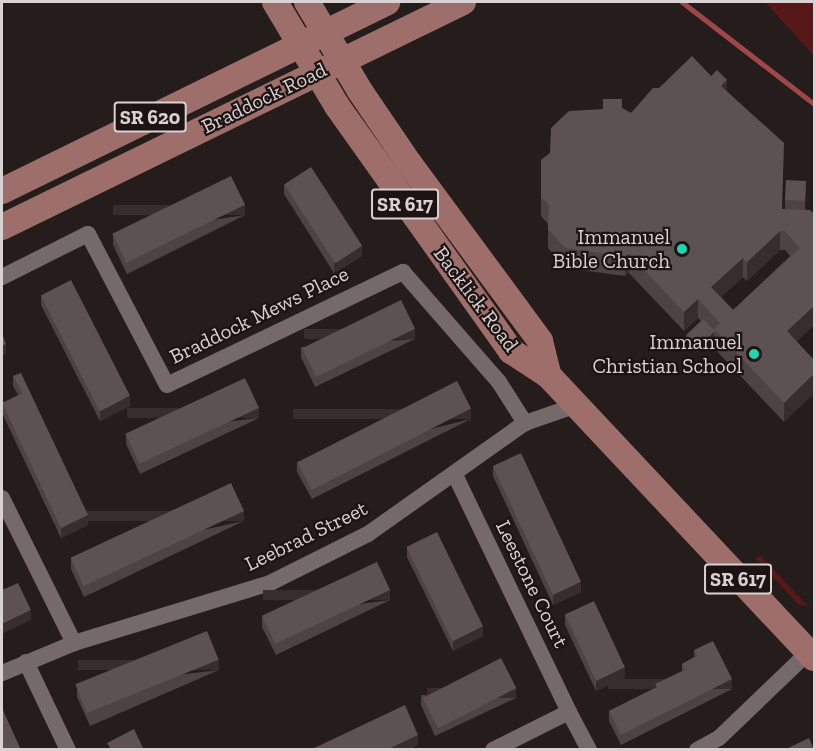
<!DOCTYPE html>
<html>
<head>
<meta charset="utf-8">
<style>
  body { margin:0 }
  #map { position:relative; width:816px; height:751px; overflow:hidden; background:#251c1c; font-family:"Zilla Slab",serif }
  div>[style] { position:absolute }
  [style*='--x'] { left:calc(var(--x)*1px); top:calc(var(--y)*1px); width:calc(var(--w)*1px); rotate:calc(var(--a)*1deg) }
  .green>* { inset:0; background:#571818 }
  .stream>* { height:5px; margin:-2.5px; padding:0 2.5px; transform-origin:2.5px; border-radius:2.5px; background:#9d4846 }
  .street>* { height:16px; margin:-8px; padding:0 8px; transform-origin:8px; border-radius:8px; background:#756a69 }
  .primary>* { height:26px; margin:-13px; padding:0 13px; transform-origin:13px; border-radius:13px; background:#9e6e6a }
  .wall>* { inset:0; background:#4d4342 }
  .shaded-wall>* { inset:0; background:#362d2c; transform-origin:0 0 }
  .building>* { inset:0; background:#5c5251; transform-origin:0 0 }
  .dots>* { width:16px; height:16px; translate:-50% -50%; box-sizing:border-box; border:3px solid #1c1312; border-radius:50% }
  span { translate:-50% -50%; white-space:nowrap; text-align:center; line-height:1.15; -webkit-text-stroke:4.5px #1c1312; paint-order:stroke }
  .shield-label span { padding:2px 4px; background:#1c1312; border:2px solid; border-radius:4px; -webkit-text-stroke-width:0 }
  .shield-label { font-size:20px; color:#d9d2d2; font-weight:700 }
  .street-label { font-size:21px; color:#d9d2d2 }
  .poi-label { font-size:21px; color:#d9d2d2 }
  .right { translate:-100% -50%; text-align:right }
  .frame { position:absolute; inset:0; border:3px solid #d9d2d2; pointer-events:none }
</style>
</head>
<body>
<div id="map">
  <div class="green">
    <i style="clip-path:polygon(765px 2px,814px 2px,814px 56px)"></i>
    <i style="clip-path:polygon(760px 555px,806px 604px,814px 606px,799px 605px,756px 559px)"></i>
  </div>
  <div class="stream">
    <i style="--x:682;--y:2;--w:167;--a:37.7"></i>
  </div>
  <div class="street">
    <i style="--x:2;--y:277;--w:96;--a:-26.6"></i>
    <i style="--x:88;--y:234;--w:170;--a:62.4"></i>
    <i style="--x:167;--y:385;--w:262;--a:-25.6"></i>
    <i style="--x:403;--y:272;--w:146;--a:48.9"></i>
    <i style="--x:499;--y:382;--w:49;--a:57.6"></i>
    <i style="--x:455;--y:475;--w:263;--a:64.3"></i>
    <i style="--x:2;--y:498;--w:162;--a:63.6"></i>
    <i style="--x:26;--y:662;--w:98;--a:64.5"></i>
    <i style="--x:2;--y:673;--w:78;--a:-22.6"></i>
    <i style="--x:74;--y:643;--w:205;--a:-17"></i>
    <i style="--x:270;--y:583;--w:110;--a:-26.6"></i>
    <i style="--x:368;--y:534;--w:192;--a:-35.3"></i>
    <i style="--x:525;--y:423;--w:52;--a:-19.1"></i>
    <i style="--x:493;--y:750;--w:85;--a:-26.6"></i>
    <i style="--x:569;--y:712;--w:43;--a:62.2"></i>
    <i style="--x:697;--y:750;--w:25;--a:-29"></i>
    <i style="--x:719;--y:738;--w:132;--a:-43.8"></i>
  </div>
  <div class="primary">
    <i style="--x:275;--y:2;--w:121;--a:59.2"></i>
    <i style="--x:337;--y:106;--w:301;--a:54.6"></i>
    <i style="--x:511;--y:351;--w:45;--a:33.3"></i>
    <i style="--x:549;--y:376;--w:387;--a:46.8"></i>
    <i style="--x:307;--y:2;--w:104;--a:59.2"></i>
    <i style="--x:360;--y:91;--w:87;--a:55.8"></i>
    <i style="--x:409;--y:163;--w:221;--a:53.6"></i>
    <i style="--x:540;--y:341;--w:36;--a:76"></i>
    <i style="--x:2;--y:191;--w:429;--a:-26.1"></i>
    <i style="--x:2;--y:227;--w:513;--a:-26.02"></i>
  </div>
  <div class="wall">
    <i style="clip-path:polygon(evenodd,711px 76px,727px 91px,783px 209px,785px 209px,785px 200px,806px 181px,805px 210px,814px 214px,814px 325px,797px 341px,784px 422px,714px 348px,714px 337px,697px 352px,686px 340px,686px 335px,701px 321px,698px 318px,684px 331px,629px 273px,625px 276px,565px 268px,548px 248px,548px 224px,541px 216px,541px 160px,550px 153px,622px 108px,631px 113px,659px 88px,711px 76px,780px 250px,785px 250px,790px 256px,733px 310px,721px 297px,743px 277px,747px 281px,780px 250px)"></i>
    <i style="clip-path:polygon(284px 184px,362px 256px,334px 273px,284px 194px)"></i>
    <i style="clip-path:polygon(245px 215px,127px 274px,113px 245px,113px 235px)"></i>
    <i style="clip-path:polygon(41px 295px,130px 406px,100px 421px,41px 305px)"></i>
    <i style="clip-path:polygon(415px 339px,315px 387px,301px 357px,301px 347px)"></i>
    <i style="clip-path:polygon(13px 376px,88px 525px,61px 538px,2px 413px,2px 403px,18px 395px,13px 386px)"></i>
    <i style="clip-path:polygon(259px 418px,140px 474px,126px 444px,126px 434px)"></i>
    <i style="clip-path:polygon(471px 419px,312px 499px,297px 472px,297px 462px)"></i>
    <i style="clip-path:polygon(493px 466px,581px 592px,553px 605px,493px 476px)"></i>
    <i style="clip-path:polygon(244px 521px,84px 597px,71px 569px,71px 559px)"></i>
    <i style="clip-path:polygon(407px 547px,483px 636px,453px 651px,407px 557px)"></i>
    <i style="clip-path:polygon(390px 600px,276px 655px,262px 627px,262px 617px)"></i>
    <i style="clip-path:polygon(565px 615px,625px 677px,596px 691px,565px 625px)"></i>
    <i style="clip-path:polygon(694px 650px,732px 689px,621px 745px,609px 721px,609px 711px,655px 688px,655px 684px,682px 671px,682px 664px,694px 657px)"></i>
    <i style="clip-path:polygon(219px 670px,90px 726px,77px 697px,77px 687px)"></i>
    <i style="clip-path:polygon(421px 695px,516px 698px,435px 736px,421px 705px)"></i>
  </div>
  <div class="shaded-wall">
    <i style="clip-path:polygon(727px 80px,727px 99px,721px 86px)"></i>
    <i style="left:245px;top:205px;width:10px;height:132px;rotate:90deg"></i>
    <i style="clip-path:polygon(780px 231px,780px 250px,747px 281px,747px 262px)"></i>
    <i style="clip-path:polygon(362px 246px,362px 256px,334px 273px,334px 263px)"></i>
    <i style="clip-path:polygon(629px 254px,629px 273px,625px 276px,625px 257px)"></i>
    <i style="clip-path:polygon(743px 258px,743px 277px,711px 306px,711px 287px)"></i>
    <i style="clip-path:polygon(698px 299px,698px 318px,684px 331px,684px 312px)"></i>
    <i style="clip-path:polygon(814px 306px,814px 325px,787px 350px,787px 331px)"></i>
    <i style="left:415px;top:329px;width:10px;height:111px;rotate:90deg"></i>
    <i style="clip-path:polygon(714px 331px,714px 337px,697px 352px,697px 347px)"></i>
    <i style="clip-path:polygon(6px 344px,6px 354px,2px 356px,2px 346px)"></i>
    <i style="clip-path:polygon(814px 374px,814px 394px,784px 422px,784px 403px)"></i>
    <i style="clip-path:polygon(130px 396px,130px 406px,100px 421px,100px 411px)"></i>
    <i style="left:259px;top:408px;width:10px;height:132px;rotate:90deg"></i>
    <i style="left:471px;top:409px;width:10px;height:178px;rotate:90deg"></i>
    <i style="left:244px;top:511px;width:10px;height:177px;rotate:90deg"></i>
    <i style="clip-path:polygon(88px 515px,88px 525px,61px 538px,61px 528px)"></i>
    <i style="clip-path:polygon(581px 582px,581px 592px,553px 605px,553px 595px)"></i>
    <i style="left:390px;top:590px;width:10px;height:127px;rotate:90deg"></i>
    <i style="clip-path:polygon(31px 610px,31px 620px,2px 634px,2px 624px)"></i>
    <i style="clip-path:polygon(483px 626px,483px 636px,453px 651px,453px 641px)"></i>
    <i style="left:219px;top:660px;width:10px;height:141px;rotate:90deg"></i>
    <i style="clip-path:polygon(625px 667px,625px 677px,596px 691px,596px 681px)"></i>
    <i style="left:732px;top:679px;width:10px;height:124px;rotate:90deg"></i>
    <i style="left:516px;top:688px;width:10px;height:89px;rotate:90deg"></i>
    <i style="clip-path:polygon(418px 735px,418px 745px,409px 750px,387px 750px)"></i>
  </div>
  <div class="building">
    <i style="clip-path:polygon(evenodd,692px 56px,711px 76px,717px 70px,727px 80px,721px 86px,784px 143px,782px 209px,810px 210px,814px 214px,814px 306px,787px 331px,814px 360px,814px 374px,784px 403px,714px 329px,720px 323px,698px 299px,684px 312px,629px 254px,625px 257px,565px 248px,548px 229px,549px 205px,541px 197px,541px 160px,550px 153px,551px 128px,569px 111px,622px 108px,631px 113px,653px 88px,659px 88px,692px 56px,780px 231px,785px 231px,800px 248px,733px 310px,711px 287px,743px 258px,747px 262px,780px 231px)"></i>
    <i style="left:603px;top:99px;width:19px;height:10px"></i>
    <i style="left:311px;top:167px;width:94px;height:32px;rotate:57deg"></i>
    <i style="left:231px;top:176px;width:32px;height:132px;rotate:64deg"></i>
    <i style="left:786px;top:180px;width:20px;height:20px;rotate:3deg"></i>
    <i style="left:71px;top:280px;width:130px;height:34px;rotate:63deg"></i>
    <i style="left:401px;top:300px;width:32px;height:110px;rotate:64deg"></i>
    <i style="left:703px;top:319px;width:17px;height:23px;rotate:45deg"></i>
    <i style="clip-path:polygon(2px 334px,6px 344px,2px 346px)"></i>
    <i style="clip-path:polygon(21px 373px,88px 515px,61px 528px,2px 403px,22px 394px,13px 376px)"></i>
    <i style="left:245px;top:378px;width:33px;height:132px;rotate:65deg"></i>
    <i style="left:457px;top:381px;width:31px;height:179px;rotate:63deg"></i>
    <i style="left:521px;top:453px;width:142px;height:31px;rotate:65deg"></i>
    <i style="left:231px;top:483px;width:31px;height:177px;rotate:65deg"></i>
    <i style="left:437px;top:532px;width:105px;height:34px;rotate:64deg"></i>
    <i style="left:377px;top:562px;width:31px;height:127px;rotate:65deg"></i>
    <i style="clip-path:polygon(18px 583px,31px 610px,2px 624px,2px 590px)"></i>
    <i style="left:594px;top:601px;width:73px;height:32px;rotate:65deg"></i>
    <i style="left:207px;top:631px;width:31px;height:142px;rotate:68deg"></i>
    <i style="clip-path:polygon(713px 641px,732px 679px,621px 735px,609px 711px,657px 687px,655px 684px,685px 670px,682px 664px,697px 656px,694px 650px)"></i>
    <i style="left:501px;top:658px;width:34px;height:88px;rotate:63deg"></i>
    <i style="clip-path:polygon(405px 705px,418px 735px,387px 750px,310px 750px)"></i>
    <i style="clip-path:polygon(2px 708px,21px 750px,2px 750px)"></i>
    <i style="clip-path:polygon(134px 729px,144px 750px,111px 750px,107px 743px)"></i>
    <i style="clip-path:polygon(809px 738px,814px 750px,784px 750px)"></i>
  </div>
  <div class="dots">
    <i style="left:682px;top:249px;background:#20d5b0"></i>
    <i style="left:754px;top:354px;background:#20d5b0"></i>
  </div>
  <div class="shield-label">
    <span style="left:150px;top:117px">SR 620</span>
    <span style="left:405px;top:204px">SR 617</span>
    <span style="left:738px;top:579px">SR 617</span>
  </div>
  <div class="street-label">
    <span style="left:264px;top:98px;rotate:-26deg">Braddock Road</span>
    <span style="left:476px;top:299px;rotate:53deg">Backlick Road</span>
    <span style="left:259px;top:315px;rotate:-26deg">Braddock Mews Place</span>
    <span style="left:306px;top:536px;rotate:-26deg">Leebrad Street</span>
    <span style="left:532px;top:584px;rotate:64deg">Leestone Court</span>
  </div>
  <div class="poi-label">
    <span class="right" style="left:670px;top:249px">Immanuel<br>Bible Church</span>
    <span class="right" style="left:742px;top:354px">Immanuel<br>Christian School</span>
  </div>
  <div class="frame"></div>
</div>
</body>
</html>
